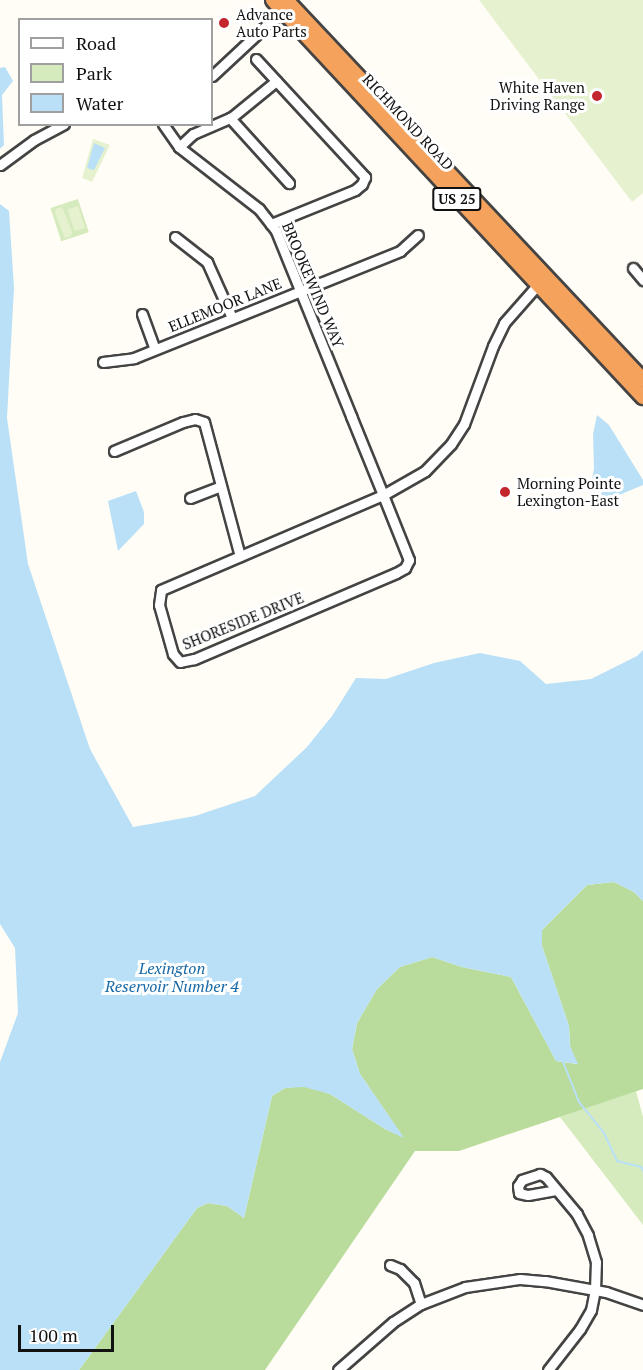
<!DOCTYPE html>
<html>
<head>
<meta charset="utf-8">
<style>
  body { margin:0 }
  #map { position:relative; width:643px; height:1370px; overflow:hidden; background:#fffdf5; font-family:"PT Serif",serif }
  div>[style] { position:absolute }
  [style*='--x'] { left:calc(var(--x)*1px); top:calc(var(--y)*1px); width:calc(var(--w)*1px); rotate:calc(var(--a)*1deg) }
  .green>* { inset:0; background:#d5ebbd; transform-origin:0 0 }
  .forest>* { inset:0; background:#b9dc9c }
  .pitch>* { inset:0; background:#e6f2cf; transform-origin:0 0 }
  .water>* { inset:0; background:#b9e0f7 }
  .stream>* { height:2px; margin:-1px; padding:0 1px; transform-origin:1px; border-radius:1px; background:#b9e0f7 }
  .roads { filter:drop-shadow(2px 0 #444) drop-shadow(-2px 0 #444) drop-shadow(0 2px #444) drop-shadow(0 -2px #444) }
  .minor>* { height:9px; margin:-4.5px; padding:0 4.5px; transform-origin:4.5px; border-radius:4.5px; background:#fff }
  .highway>* { height:14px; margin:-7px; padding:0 7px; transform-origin:7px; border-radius:7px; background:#f5a25d }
  .dots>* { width:16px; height:16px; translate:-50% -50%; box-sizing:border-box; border:3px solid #fff; border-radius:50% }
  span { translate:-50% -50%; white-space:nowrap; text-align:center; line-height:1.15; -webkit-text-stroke:6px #fff; paint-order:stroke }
  .shield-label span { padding:2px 4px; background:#fff; border:2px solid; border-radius:4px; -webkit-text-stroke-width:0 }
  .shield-label { font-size:14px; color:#111; font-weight:700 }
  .poi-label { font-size:15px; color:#111 }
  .left { translate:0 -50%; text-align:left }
  .right { translate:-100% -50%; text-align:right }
  .street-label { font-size:15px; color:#111 }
  .water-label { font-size:16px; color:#1768a6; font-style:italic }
  .legend { position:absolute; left:18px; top:18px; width:195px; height:108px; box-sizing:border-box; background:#fff; border:2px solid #a0a0a0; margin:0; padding:8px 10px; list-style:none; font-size:18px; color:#111 }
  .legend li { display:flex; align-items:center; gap:12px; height:30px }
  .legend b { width:30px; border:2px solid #a0a0a0 }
  .scale { position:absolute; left:18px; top:1325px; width:96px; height:27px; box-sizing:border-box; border:3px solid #111; border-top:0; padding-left:8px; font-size:18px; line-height:21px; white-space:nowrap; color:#111; -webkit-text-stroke:4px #fff; paint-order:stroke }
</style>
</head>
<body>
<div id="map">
  <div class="green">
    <i style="left:78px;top:199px;width:35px;height:29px;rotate:72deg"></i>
    <i style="clip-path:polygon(636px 1091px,643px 1117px,643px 1225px,560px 1117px)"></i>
  </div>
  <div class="forest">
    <i style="clip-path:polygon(614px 882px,634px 892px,643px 901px,643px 1089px,459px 1151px,415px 1151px,265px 1370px,79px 1370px,197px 1208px,208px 1203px,227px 1206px,244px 1218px,272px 1096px,285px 1088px,305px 1086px,330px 1094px,385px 1129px,403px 1137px,360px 1074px,352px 1049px,357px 1023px,377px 989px,400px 967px,432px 957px,462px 967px,511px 977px,556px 1061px,577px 1064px,570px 1046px,569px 1026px,542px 946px,542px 930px,587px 885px)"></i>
  </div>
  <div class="pitch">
    <i style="clip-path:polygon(479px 0,643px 0,643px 193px,632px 202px)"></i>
    <i style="clip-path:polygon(93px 139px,110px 145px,92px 182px,82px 178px)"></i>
    <i style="left:78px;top:206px;width:23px;height:11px;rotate:72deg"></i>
    <i style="clip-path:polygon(62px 207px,72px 232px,71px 236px,65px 238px,55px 213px,56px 209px)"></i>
  </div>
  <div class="water">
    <i style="clip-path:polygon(5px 67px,13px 81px,2px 95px,4px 145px,0 149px,0 68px)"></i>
    <i style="clip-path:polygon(94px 143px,105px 148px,94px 170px,87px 168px)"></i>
    <i style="clip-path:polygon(0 204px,9px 211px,14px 288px,7px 418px,28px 564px,90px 749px,133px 827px,195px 816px,255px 796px,307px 747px,332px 716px,356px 678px,386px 679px,434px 663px,480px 653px,520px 661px,546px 684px,591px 679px,637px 656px,643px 650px,643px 901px,634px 892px,614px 882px,587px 885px,542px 930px,542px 946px,569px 1026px,570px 1046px,578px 1064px,556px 1061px,511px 977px,462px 967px,432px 957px,400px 967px,377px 989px,357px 1023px,352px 1049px,360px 1074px,404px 1138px,385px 1129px,330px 1094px,304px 1087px,285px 1088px,272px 1096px,244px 1218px,227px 1206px,208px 1203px,197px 1208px,79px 1370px,0 1370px,0 1062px,18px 1013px,15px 948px,0 924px)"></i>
    <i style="clip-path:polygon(597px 415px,609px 425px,643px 480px,643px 485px,600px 503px,591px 486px,594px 468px,593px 434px)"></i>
    <i style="clip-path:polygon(136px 491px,144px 512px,144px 524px,118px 551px,108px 501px)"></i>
  </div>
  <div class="stream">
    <i style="--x:563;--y:1062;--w:43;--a:68.2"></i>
    <i style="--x:579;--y:1102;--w:40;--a:51"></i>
    <i style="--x:604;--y:1133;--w:31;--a:65"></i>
    <i style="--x:617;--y:1161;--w:25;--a:14"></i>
    <i style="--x:641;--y:1167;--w:4;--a:63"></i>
  </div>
  <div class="roads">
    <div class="minor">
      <i style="--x:256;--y:59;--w:161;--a:47.3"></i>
      <i style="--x:365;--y:177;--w:8;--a:113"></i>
      <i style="--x:362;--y:184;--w:9;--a:139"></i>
      <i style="--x:355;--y:190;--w:91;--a:158"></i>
      <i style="--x:212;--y:76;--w:101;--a:-43"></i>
      <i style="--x:230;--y:118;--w:88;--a:47.8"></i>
      <i style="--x:163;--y:124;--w:28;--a:55"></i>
      <i style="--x:179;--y:147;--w:101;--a:37.8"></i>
      <i style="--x:259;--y:209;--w:28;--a:52"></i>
      <i style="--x:276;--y:231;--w:200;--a:67.9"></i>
      <i style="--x:351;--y:416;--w:85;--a:67.9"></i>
      <i style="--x:383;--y:495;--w:70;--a:68.2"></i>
      <i style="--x:409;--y:560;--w:9;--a:117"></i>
      <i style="--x:405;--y:568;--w:10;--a:151"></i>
      <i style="--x:396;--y:573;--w:220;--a:156.9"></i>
      <i style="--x:194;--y:659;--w:14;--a:168"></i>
      <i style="--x:180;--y:662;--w:11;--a:-131"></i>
      <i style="--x:173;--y:654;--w:51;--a:-105.9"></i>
      <i style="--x:159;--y:605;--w:15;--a:-82"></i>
      <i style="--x:161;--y:590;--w:241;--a:-23.2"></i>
      <i style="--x:383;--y:495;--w:48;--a:-29.7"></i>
      <i style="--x:425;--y:471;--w:37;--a:-46"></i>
      <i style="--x:451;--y:444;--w:24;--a:-57"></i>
      <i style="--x:464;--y:424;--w:83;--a:-69.6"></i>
      <i style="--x:493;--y:346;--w:25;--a:-64"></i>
      <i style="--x:504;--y:323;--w:55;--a:-48.7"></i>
      <i style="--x:179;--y:147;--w:19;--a:-43"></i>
      <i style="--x:193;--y:134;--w:43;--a:-23.6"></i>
      <i style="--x:232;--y:117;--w:57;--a:-39.3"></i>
      <i style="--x:0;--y:165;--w:42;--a:-36.3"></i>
      <i style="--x:34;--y:140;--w:34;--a:-28"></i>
      <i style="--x:175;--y:237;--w:41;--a:38"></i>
      <i style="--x:207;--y:262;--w:61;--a:65.9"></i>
      <i style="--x:633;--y:268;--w:16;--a:50"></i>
      <i style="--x:142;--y:314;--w:37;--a:70"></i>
      <i style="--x:103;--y:362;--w:31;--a:-7"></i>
      <i style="--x:134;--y:358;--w:287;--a:-21.9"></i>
      <i style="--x:400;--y:251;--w:24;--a:-42"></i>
      <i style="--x:114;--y:451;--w:75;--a:-22.8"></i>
      <i style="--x:183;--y:422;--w:12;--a:-14"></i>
      <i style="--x:195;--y:419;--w:9;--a:18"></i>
      <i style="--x:204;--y:422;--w:139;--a:75"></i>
      <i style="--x:190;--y:498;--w:33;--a:-21"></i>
      <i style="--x:390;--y:1265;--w:11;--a:22"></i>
      <i style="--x:400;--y:1269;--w:20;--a:45"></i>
      <i style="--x:414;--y:1283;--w:22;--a:72"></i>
      <i style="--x:338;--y:1370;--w:73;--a:-41.1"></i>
      <i style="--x:393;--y:1322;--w:33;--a:-33"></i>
      <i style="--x:421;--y:1304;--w:47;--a:-21.1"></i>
      <i style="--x:465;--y:1287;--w:56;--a:-8.3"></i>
      <i style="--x:520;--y:1279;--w:25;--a:5"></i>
      <i style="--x:545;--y:1281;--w:62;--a:10.2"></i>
      <i style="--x:606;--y:1292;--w:39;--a:19"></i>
      <i style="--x:548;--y:1370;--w:52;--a:-52"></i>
      <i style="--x:580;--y:1329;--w:22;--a:-60"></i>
      <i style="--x:591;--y:1310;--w:20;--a:-79"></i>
      <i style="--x:595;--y:1290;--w:28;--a:-88"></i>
      <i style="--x:596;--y:1262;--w:28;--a:-107"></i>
      <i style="--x:588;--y:1235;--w:24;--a:-118"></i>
      <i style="--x:577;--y:1214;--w:48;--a:-130"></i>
      <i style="--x:546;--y:1177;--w:7;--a:-153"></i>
      <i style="--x:540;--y:1174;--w:19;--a:162"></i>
      <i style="--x:522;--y:1180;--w:7;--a:124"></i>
      <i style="--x:518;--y:1186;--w:7;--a:82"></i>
      <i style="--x:519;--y:1193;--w:9;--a:13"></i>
      <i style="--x:528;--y:1195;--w:28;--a:-10"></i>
    </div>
    <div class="highway">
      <i style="--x:273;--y:0;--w:543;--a:47.02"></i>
      <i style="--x:286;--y:0;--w:521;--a:46.79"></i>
    </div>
  </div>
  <div class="dots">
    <i style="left:224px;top:23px;background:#c4262e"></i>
    <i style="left:597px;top:96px;background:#c4262e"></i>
    <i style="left:505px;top:492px;background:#c4262e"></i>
  </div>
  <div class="shield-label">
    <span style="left:457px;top:199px">US 25</span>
  </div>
  <div class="poi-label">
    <span class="left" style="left:236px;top:23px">Advance<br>Auto Parts</span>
    <span class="right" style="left:585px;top:96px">White Haven<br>Driving Range</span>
    <span class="left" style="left:517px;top:492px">Morning Pointe<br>Lexington-East</span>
  </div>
  <div class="street-label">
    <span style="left:408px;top:122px;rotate:47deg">RICHMOND ROAD</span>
    <span style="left:313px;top:285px;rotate:67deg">BROOKEWIND WAY</span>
    <span style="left:225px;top:305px;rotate:-22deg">ELLEMOOR LANE</span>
    <span style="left:243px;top:621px;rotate:-22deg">SHORESIDE DRIVE</span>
  </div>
  <div class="water-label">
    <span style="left:172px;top:977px">Lexington<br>Reservoir Number 4</span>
  </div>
  <ul class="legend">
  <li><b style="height:8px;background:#fff"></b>Road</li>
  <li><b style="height:16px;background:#d5ebbd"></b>Park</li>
  <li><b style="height:16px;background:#b9e0f7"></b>Water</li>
  </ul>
  <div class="scale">100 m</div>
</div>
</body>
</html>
